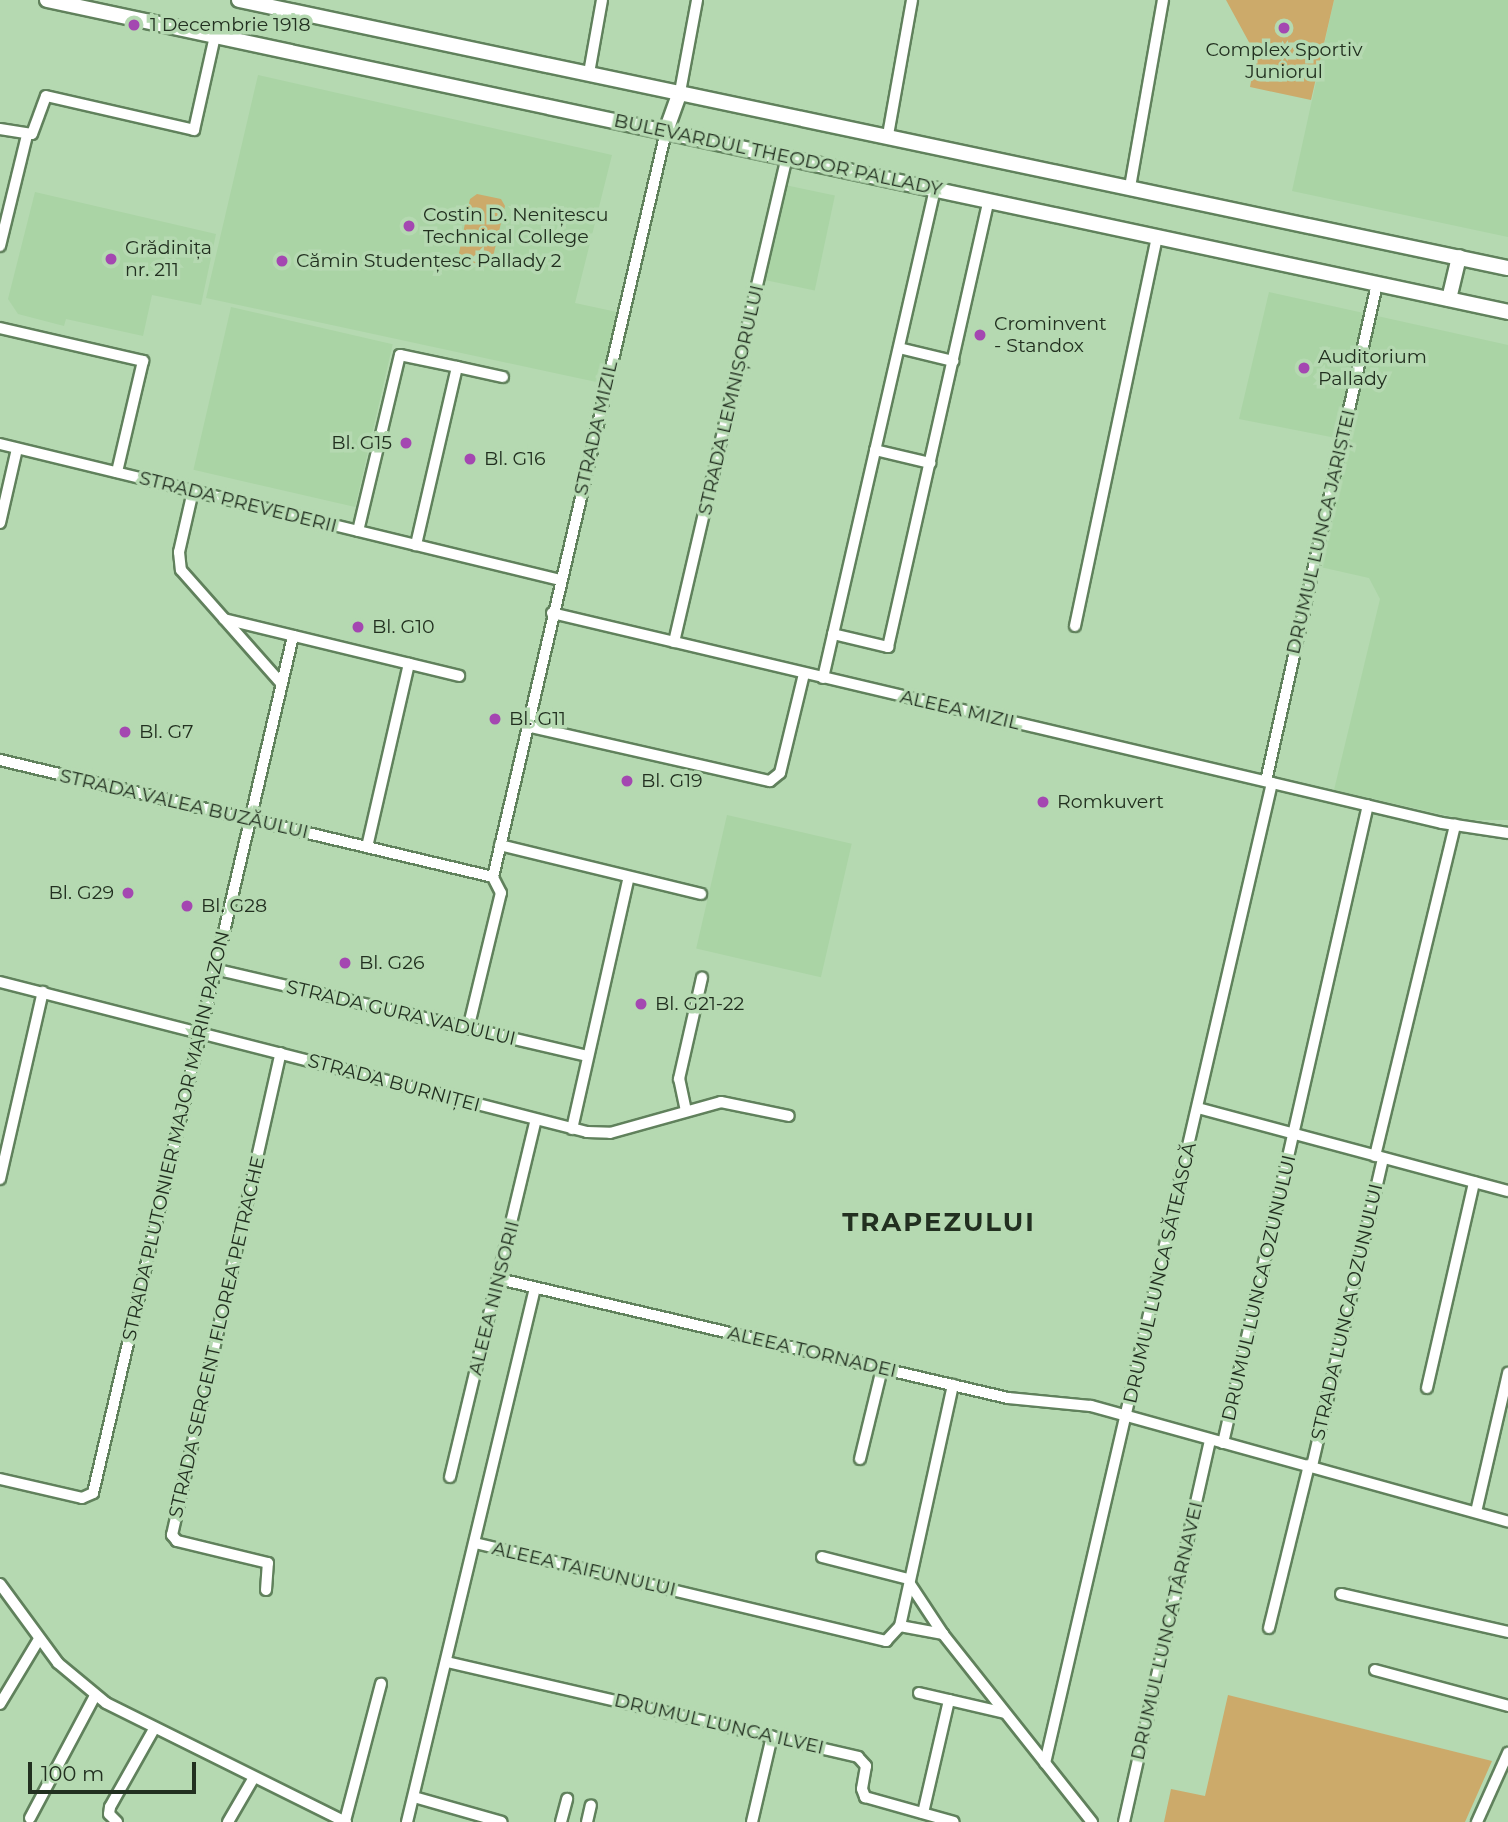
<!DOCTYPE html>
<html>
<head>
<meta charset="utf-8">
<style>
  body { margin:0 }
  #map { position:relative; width:1508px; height:1822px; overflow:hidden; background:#b5d9b1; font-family:Montserrat,sans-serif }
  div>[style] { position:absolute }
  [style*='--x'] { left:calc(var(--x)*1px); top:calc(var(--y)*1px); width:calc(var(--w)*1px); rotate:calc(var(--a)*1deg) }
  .built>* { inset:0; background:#aad4a5; transform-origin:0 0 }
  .green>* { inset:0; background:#ccaa6a }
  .roads { filter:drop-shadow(2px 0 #60815c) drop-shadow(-2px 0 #60815c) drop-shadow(0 2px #60815c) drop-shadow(0 -2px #60815c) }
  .minor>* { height:10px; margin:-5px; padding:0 5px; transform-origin:5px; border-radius:5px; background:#fff }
  .major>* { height:14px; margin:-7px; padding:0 7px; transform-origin:7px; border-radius:7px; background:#fff }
  .dots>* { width:19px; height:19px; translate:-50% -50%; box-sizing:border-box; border:4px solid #b5d9b1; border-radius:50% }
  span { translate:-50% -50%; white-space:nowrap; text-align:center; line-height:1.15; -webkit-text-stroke:7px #b5d9b1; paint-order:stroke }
  .poi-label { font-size:19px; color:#223020 }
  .left { translate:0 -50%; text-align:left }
  .right { translate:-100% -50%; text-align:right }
  .street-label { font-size:19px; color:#223020 }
  .district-label { font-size:26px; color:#223020; font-weight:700; letter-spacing:2px }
  .scale { position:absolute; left:28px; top:1762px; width:168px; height:32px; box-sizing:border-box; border:4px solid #223020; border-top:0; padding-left:9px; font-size:21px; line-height:24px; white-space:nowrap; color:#223020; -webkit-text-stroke:5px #b5d9b1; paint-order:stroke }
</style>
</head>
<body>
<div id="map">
  <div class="built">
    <i style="clip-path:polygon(1334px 0,1508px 0,1508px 237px,1292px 191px)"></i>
    <i style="clip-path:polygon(258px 75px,612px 155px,575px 303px,617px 312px,601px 383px,206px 298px)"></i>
    <i style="left:785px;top:185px;width:51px;height:97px;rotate:12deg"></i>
    <i style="clip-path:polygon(35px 192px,216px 234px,201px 305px,152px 295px,143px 336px,66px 319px,64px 326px,18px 314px,8px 299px)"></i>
    <i style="clip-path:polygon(1269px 292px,1508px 345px,1508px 820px,1467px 820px,1334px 790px,1380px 599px,1369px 578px,1307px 564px,1336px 438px,1239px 419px)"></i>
    <i style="left:231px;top:307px;width:166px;height:167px;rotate:13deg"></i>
    <i style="left:727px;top:815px;width:128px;height:137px;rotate:13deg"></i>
  </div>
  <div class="green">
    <i style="clip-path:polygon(1334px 0,1311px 100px,1250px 87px,1256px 55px,1226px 0)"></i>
    <i style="clip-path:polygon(477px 194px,501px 199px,505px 206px,492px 261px,485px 267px,463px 262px,459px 253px,470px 199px)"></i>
    <i style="clip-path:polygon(1228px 1695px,1492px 1761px,1465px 1822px,1164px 1822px,1171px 1789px,1205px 1796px)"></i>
  </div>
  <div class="roads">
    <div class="minor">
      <i style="--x:589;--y:73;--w:74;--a:-79.9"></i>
      <i style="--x:680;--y:92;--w:94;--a:-79.5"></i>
      <i style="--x:0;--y:129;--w:32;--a:9"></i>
      <i style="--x:32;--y:134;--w:40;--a:-69.8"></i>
      <i style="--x:46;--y:96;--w:152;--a:12.9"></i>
      <i style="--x:194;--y:130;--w:96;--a:-77.4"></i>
      <i style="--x:888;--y:135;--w:137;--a:-79.9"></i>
      <i style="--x:1130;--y:187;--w:190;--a:-80"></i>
      <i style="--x:0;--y:246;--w:114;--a:-76.3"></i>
      <i style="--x:0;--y:328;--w:147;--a:13"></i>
      <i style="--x:143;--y:361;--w:114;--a:103.2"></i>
      <i style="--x:899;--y:348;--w:56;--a:13.5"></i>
      <i style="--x:457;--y:367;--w:47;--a:12.3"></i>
      <i style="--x:0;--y:444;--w:576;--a:13.65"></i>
      <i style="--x:875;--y:450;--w:57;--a:13.3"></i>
      <i style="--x:193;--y:491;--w:63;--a:102.9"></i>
      <i style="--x:179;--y:552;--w:18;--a:84"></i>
      <i style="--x:181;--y:570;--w:152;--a:48.5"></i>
      <i style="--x:0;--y:523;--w:76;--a:-77.1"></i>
      <i style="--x:358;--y:531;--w:181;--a:-76.6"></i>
      <i style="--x:400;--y:355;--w:58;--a:11.9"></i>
      <i style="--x:457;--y:367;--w:183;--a:103"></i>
      <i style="--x:552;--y:613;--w:914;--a:13.28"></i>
      <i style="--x:1442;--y:823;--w:67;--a:8.6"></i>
      <i style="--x:224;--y:619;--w:242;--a:13.6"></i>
      <i style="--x:1075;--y:626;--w:399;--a:-78.1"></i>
      <i style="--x:833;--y:634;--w:57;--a:13.3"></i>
      <i style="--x:888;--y:647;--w:458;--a:-77.3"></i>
      <i style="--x:674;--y:642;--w:498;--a:-76.9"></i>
      <i style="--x:823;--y:678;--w:502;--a:-77.1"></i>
      <i style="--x:527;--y:726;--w:249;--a:12.8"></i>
      <i style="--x:770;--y:781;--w:13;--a:-39"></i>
      <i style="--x:780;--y:773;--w:102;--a:-76.4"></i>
      <i style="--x:0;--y:760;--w:507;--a:13.35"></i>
      <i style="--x:1266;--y:781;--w:509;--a:-77.41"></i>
      <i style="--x:500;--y:845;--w:207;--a:13.7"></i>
      <i style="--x:367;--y:847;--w:188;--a:-77.1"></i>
      <i style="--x:493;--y:877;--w:766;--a:-76.94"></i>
      <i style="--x:214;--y:969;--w:384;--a:13.1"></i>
      <i style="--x:0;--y:982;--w:606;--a:14.33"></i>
      <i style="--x:587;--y:1132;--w:23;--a:2"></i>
      <i style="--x:610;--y:1133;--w:115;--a:-15.6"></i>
      <i style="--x:721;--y:1102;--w:69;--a:11.6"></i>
      <i style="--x:468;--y:1029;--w:140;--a:-76.4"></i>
      <i style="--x:501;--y:893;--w:18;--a:-117"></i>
      <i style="--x:1198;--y:1108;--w:321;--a:15"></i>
      <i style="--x:686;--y:1111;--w:33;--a:-102"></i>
      <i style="--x:679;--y:1079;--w:104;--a:-77.2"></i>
      <i style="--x:572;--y:1129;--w:258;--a:-77.3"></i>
      <i style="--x:1375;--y:1156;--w:341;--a:-76.4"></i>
      <i style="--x:0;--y:1179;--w:192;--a:-77.1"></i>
      <i style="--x:499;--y:1279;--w:523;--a:13.16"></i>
      <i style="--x:1008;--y:1398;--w:83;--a:5.5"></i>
      <i style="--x:1091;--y:1406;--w:433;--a:15.5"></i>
      <i style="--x:1427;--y:1388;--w:211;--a:-77.1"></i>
      <i style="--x:1223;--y:1443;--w:654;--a:-77.2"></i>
      <i style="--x:860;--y:1459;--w:93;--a:-76.3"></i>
      <i style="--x:1312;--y:1466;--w:316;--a:-77"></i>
      <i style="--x:450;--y:1477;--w:367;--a:-76.5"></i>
      <i style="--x:0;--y:1479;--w:84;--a:13"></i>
      <i style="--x:82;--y:1498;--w:12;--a:-24"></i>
      <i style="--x:93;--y:1493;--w:880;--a:-76.86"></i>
      <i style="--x:1476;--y:1512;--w:143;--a:-77"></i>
      <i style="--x:475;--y:1543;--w:423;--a:13.4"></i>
      <i style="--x:886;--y:1641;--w:21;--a:-47"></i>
      <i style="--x:900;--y:1626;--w:247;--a:-77.6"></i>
      <i style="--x:822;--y:1557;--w:89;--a:14.3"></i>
      <i style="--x:0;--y:1584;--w:98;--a:53.7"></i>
      <i style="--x:58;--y:1663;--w:62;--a:39.8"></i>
      <i style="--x:106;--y:1703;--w:268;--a:26.4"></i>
      <i style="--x:910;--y:1584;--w:60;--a:56.6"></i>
      <i style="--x:943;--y:1634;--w:240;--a:51.6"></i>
      <i style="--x:266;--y:1590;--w:27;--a:-86"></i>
      <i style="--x:268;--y:1563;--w:94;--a:-166.4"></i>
      <i style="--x:177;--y:1541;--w:8;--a:-130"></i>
      <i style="--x:172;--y:1535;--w:494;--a:-77.3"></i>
      <i style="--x:1341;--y:1594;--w:171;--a:12.8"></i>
      <i style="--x:900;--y:1626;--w:44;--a:10.5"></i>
      <i style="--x:1269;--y:1628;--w:168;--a:-76.2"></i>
      <i style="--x:447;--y:1662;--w:422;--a:13"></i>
      <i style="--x:858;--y:1757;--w:12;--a:48"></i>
      <i style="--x:866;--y:1766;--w:23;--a:100"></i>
      <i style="--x:862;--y:1789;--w:9;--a:69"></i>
      <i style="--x:865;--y:1797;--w:92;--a:15.7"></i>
      <i style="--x:1375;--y:1670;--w:138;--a:15.1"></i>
      <i style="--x:919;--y:1693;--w:88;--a:13.1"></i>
      <i style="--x:0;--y:1704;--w:76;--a:-59"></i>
      <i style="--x:1045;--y:1763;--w:1006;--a:-76.96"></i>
      <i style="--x:414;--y:1797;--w:91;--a:15.9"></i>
      <i style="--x:923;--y:1813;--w:116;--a:-77"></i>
      <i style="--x:30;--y:1818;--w:138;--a:-62"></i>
      <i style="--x:345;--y:1821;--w:142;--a:-75.3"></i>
      <i style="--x:117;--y:1822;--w:11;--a:-135"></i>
      <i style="--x:109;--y:1814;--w:7;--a:-82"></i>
      <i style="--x:110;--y:1807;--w:90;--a:-60.6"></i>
      <i style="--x:228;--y:1822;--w:50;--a:-59.8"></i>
      <i style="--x:407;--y:1822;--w:549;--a:-76.52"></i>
      <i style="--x:561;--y:1822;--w:24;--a:-75"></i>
      <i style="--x:587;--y:1822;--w:17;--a:-77"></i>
      <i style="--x:752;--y:1822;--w:88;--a:-76.9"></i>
      <i style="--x:1124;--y:1822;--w:392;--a:-77.3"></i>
      <i style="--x:1477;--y:1822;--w:76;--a:-65.8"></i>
    </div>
    <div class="major">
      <i style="--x:47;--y:0;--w:1494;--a:12.05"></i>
      <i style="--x:239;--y:0;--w:1297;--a:11.93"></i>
      <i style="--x:666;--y:131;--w:41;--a:-70.3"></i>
      <i style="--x:1449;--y:299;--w:43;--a:-76.6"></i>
    </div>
  </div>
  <div class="dots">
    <i style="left:134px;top:25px;background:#a447b1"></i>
    <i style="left:1284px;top:28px;background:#a447b1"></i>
    <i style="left:409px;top:226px;background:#a447b1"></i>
    <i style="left:111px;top:259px;background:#a447b1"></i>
    <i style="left:282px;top:261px;background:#a447b1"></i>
    <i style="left:980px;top:335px;background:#a447b1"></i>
    <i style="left:1304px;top:368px;background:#a447b1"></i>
    <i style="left:406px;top:443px;background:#a447b1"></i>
    <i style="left:470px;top:459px;background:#a447b1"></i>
    <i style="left:358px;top:627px;background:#a447b1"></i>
    <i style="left:495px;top:719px;background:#a447b1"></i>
    <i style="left:125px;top:732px;background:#a447b1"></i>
    <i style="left:627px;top:781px;background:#a447b1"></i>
    <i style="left:1043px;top:802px;background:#a447b1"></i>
    <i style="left:128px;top:893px;background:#a447b1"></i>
    <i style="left:187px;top:906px;background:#a447b1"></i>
    <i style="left:345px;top:963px;background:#a447b1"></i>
    <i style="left:641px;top:1004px;background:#a447b1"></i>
  </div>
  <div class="poi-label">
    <span class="left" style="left:150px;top:25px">1 Decembrie 1918</span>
    <span style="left:1284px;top:61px">Complex Sportiv<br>Juniorul</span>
    <span class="left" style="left:423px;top:226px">Costin D. Nenițescu<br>Technical College</span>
    <span class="left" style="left:125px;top:259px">Grădinița<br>nr. 211</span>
    <span class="left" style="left:296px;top:261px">Cămin Studențesc Pallady 2</span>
    <span class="left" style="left:994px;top:335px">Crominvent<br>- Standox</span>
    <span class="left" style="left:1318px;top:368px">Auditorium<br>Pallady</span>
    <span class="right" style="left:392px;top:443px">Bl. G15</span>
    <span class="left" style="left:484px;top:459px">Bl. G16</span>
    <span class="left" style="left:372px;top:627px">Bl. G10</span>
    <span class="left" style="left:509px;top:719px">Bl. G11</span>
    <span class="left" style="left:139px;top:732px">Bl. G7</span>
    <span class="left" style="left:641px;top:781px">Bl. G19</span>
    <span class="left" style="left:1057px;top:802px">Romkuvert</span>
    <span class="right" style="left:114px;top:893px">Bl. G29</span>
    <span class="left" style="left:201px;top:906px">Bl. G28</span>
    <span class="left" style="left:359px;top:963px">Bl. G26</span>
    <span class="left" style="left:655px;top:1004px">Bl. G21-22</span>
  </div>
  <div class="street-label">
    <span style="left:778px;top:155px;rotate:12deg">BULEVARDUL THEODOR PALLADY</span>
    <span style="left:731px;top:400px;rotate:-77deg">STRADA LEMNIȘORULUI</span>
    <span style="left:596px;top:428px;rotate:-77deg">STRADA MIZIL</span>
    <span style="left:238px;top:502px;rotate:14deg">STRADA PREVEDERII</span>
    <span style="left:1321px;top:532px;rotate:-77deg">DRUMUL LUNCA JARIȘTEI</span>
    <span style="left:960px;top:710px;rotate:13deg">ALEEA MIZIL</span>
    <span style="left:184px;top:804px;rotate:13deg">STRADA VALEA BUZĂULUI</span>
    <span style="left:401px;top:1013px;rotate:13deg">STRADA GURA VADULUI</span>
    <span style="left:394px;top:1083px;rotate:15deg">STRADA BURNIȚEI</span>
    <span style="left:176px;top:1136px;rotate:-77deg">STRADA PLUTONIER MAJOR MARIN PAZON</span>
    <span style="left:1160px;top:1273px;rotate:-77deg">DRUMUL LUNCA SĂTEASCĂ</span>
    <span style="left:1259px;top:1288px;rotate:-77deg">DRUMUL LUNCA OZUNULUI</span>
    <span style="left:494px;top:1298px;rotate:-76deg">ALEEA NINSORII</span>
    <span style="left:1347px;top:1312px;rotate:-77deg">STRADA LUNCA OZUNULUI</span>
    <span style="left:217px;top:1337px;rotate:-77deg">STRADA SERGENT FLOREA PETRACHE</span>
    <span style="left:812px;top:1352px;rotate:13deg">ALEEA TORNADEI</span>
    <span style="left:584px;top:1569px;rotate:13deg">ALEEA TAIFUNULUI</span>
    <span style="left:1167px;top:1631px;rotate:-77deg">DRUMUL LUNCA TÂRNAVEI</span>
    <span style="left:719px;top:1724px;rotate:13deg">DRUMUL LUNCA ILVEI</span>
  </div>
  <div class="district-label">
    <span style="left:939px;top:1223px">TRAPEZULUI</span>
  </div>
  <div class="scale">100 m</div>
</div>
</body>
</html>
